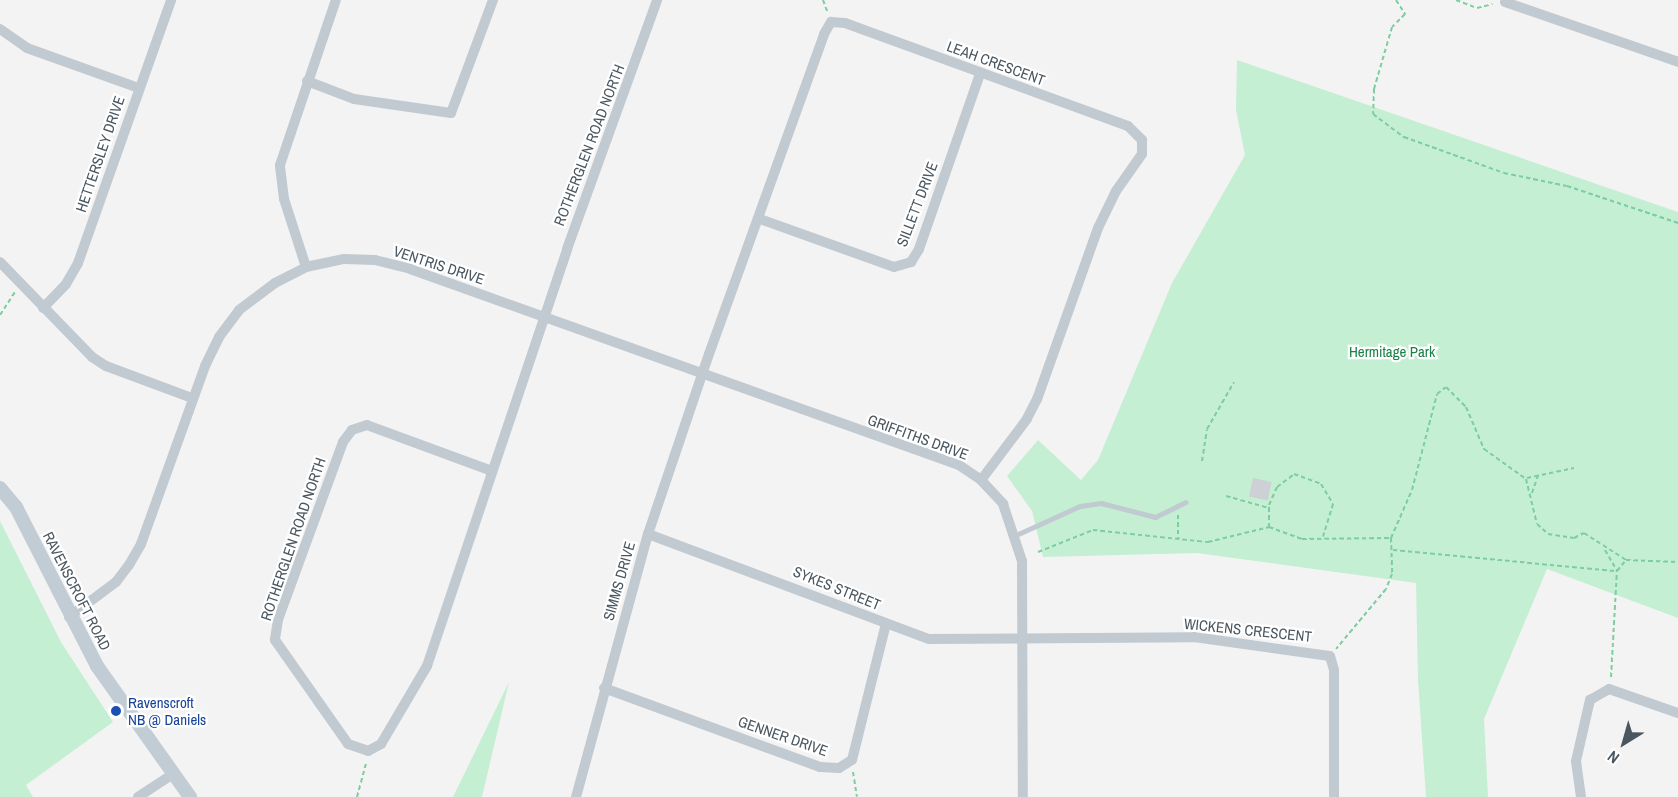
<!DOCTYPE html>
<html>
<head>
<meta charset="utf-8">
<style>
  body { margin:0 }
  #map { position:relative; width:1678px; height:797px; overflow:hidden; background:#f4f3f3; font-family:"Archivo Narrow",sans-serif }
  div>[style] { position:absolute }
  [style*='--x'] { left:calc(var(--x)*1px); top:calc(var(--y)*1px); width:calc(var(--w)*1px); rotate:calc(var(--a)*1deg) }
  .green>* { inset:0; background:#c4efd2 }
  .building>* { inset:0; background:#cdd0d4; transform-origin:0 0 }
  .path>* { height:2px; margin-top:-1px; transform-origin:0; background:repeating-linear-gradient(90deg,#7ccda0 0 4.5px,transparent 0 7.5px) }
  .lane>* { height:5px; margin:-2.5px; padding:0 2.5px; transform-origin:2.5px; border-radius:2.5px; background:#c1cad1 }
  .street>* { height:10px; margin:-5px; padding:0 5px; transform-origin:5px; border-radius:5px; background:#c1cad1 }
  .secondary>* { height:14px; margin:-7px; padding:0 7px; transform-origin:7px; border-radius:7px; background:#c1ccd5 }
  .dots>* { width:16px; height:16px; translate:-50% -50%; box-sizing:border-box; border:3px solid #fff; border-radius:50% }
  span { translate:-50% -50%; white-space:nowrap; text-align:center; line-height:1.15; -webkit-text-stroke:4.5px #fff; paint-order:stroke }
  .street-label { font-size:15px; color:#4a5760 }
  .park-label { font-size:15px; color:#1a8248 }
  .transit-label { font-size:15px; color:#164399 }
  .left { translate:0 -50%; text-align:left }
  .north { position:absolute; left:1594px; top:713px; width:60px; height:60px; -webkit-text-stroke:4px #fff; paint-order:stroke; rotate:217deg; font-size:16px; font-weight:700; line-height:24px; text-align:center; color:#4a5760 }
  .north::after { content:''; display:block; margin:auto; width:21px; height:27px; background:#4a5760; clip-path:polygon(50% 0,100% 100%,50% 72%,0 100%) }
</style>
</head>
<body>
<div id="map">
  <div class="green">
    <i style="clip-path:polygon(1237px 60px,1678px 212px,1678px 618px,1547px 569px,1484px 719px,1488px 797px,1426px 797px,1418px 680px,1416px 583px,1197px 553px,1043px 557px,1032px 511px,1007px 476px,1038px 440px,1081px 480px,1098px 460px,1172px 283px,1245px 155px,1236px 110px)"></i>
    <i style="clip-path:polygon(0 521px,61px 642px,113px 722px,26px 785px,33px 797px,0 797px)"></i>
    <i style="clip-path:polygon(509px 682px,482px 797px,453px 797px)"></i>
  </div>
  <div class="building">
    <i style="left:1253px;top:478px;width:19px;height:19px;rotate:12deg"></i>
  </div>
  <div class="path">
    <i style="--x:823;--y:0;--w:12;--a:70"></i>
    <i style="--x:1396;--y:0;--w:17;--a:57"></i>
    <i style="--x:1405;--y:14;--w:18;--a:135"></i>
    <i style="--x:1392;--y:27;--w:65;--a:106.2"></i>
    <i style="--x:1374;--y:89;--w:25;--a:92"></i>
    <i style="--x:1373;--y:114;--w:39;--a:37"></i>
    <i style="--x:1404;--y:137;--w:106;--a:19.8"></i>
    <i style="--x:1504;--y:173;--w:64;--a:11.7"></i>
    <i style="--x:1567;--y:186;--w:117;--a:18.4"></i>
    <i style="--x:1456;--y:0;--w:22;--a:21"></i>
    <i style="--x:1477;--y:8;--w:16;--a:-14"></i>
    <i style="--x:0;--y:315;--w:27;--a:-57"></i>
    <i style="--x:1202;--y:461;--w:32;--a:-81"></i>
    <i style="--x:1207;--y:429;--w:54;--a:-60.1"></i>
    <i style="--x:1527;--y:478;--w:48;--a:-12"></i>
    <i style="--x:1532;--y:493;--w:18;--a:-71"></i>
    <i style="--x:1226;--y:496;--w:45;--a:15.6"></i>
    <i style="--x:1178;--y:515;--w:24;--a:90"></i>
    <i style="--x:1269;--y:527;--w:22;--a:-90"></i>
    <i style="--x:1269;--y:505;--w:20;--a:-66"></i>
    <i style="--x:1277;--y:487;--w:21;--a:-37"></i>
    <i style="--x:1294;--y:474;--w:29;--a:20"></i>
    <i style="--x:1321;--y:484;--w:23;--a:59"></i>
    <i style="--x:1333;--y:504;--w:34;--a:107"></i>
    <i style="--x:1391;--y:538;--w:52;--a:-66.4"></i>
    <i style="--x:1412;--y:490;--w:99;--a:-75.4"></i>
    <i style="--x:1437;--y:394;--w:11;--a:-38"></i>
    <i style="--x:1446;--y:387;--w:28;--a:45"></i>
    <i style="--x:1466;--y:407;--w:46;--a:66.8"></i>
    <i style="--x:1484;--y:449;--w:52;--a:35.5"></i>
    <i style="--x:1526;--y:479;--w:46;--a:76.3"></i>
    <i style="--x:1537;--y:524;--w:15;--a:42"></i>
    <i style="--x:1548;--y:534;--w:26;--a:9"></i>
    <i style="--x:1574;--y:538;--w:11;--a:-27"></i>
    <i style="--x:1584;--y:533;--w:50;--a:32.7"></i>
    <i style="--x:1626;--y:560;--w:52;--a:2.2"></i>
    <i style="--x:1393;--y:550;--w:225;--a:5.4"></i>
    <i style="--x:1605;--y:550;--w:24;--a:60"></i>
    <i style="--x:1038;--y:552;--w:59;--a:-21.8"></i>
    <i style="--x:1093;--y:530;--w:116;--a:6"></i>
    <i style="--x:1208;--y:542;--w:63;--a:-13.8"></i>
    <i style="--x:1269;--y:527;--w:35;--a:20"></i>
    <i style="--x:1302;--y:539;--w:89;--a:-0.6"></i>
    <i style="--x:1391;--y:538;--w:36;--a:88"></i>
    <i style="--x:1392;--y:574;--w:16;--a:112"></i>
    <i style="--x:1386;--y:589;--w:78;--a:129.8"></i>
    <i style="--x:1611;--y:677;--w:106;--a:-86.8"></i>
    <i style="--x:1617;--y:571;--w:14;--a:-51"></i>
    <i style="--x:853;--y:772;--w:25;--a:81"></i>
    <i style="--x:357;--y:797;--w:35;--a:-75"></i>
  </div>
  <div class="lane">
    <i style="--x:1016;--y:535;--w:70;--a:-24.4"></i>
    <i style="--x:1080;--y:506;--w:21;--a:-8"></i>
    <i style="--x:1101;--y:503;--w:56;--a:14.5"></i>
    <i style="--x:1155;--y:517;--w:34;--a:-26"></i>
  </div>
  <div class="street">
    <i style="--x:1505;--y:2;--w:183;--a:19.1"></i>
    <i style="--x:0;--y:29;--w:33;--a:35"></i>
    <i style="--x:27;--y:48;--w:119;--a:19.7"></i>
    <i style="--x:307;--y:81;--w:50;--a:21"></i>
    <i style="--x:354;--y:99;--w:98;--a:8.2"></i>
    <i style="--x:451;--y:113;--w:121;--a:-69.6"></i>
    <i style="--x:760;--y:219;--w:142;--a:19.7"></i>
    <i style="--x:894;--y:267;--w:18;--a:-16"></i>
    <i style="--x:911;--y:262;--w:15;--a:-58"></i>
    <i style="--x:919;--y:249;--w:185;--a:-70.8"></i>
    <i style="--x:0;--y:262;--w:132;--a:45.9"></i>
    <i style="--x:92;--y:357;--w:17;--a:33"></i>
    <i style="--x:106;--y:366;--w:92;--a:20.4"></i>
    <i style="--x:306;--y:267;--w:71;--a:-107.9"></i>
    <i style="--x:284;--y:199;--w:34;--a:-97"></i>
    <i style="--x:280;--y:165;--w:174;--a:-71.3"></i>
    <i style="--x:43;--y:308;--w:33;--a:-46"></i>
    <i style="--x:66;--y:284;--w:24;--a:-60"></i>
    <i style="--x:78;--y:263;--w:279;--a:-70.5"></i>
    <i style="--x:492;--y:471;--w:133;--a:-159.8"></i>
    <i style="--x:367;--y:425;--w:16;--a:162"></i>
    <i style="--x:352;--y:430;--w:15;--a:127"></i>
    <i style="--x:343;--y:442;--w:189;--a:110.1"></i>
    <i style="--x:278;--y:620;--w:20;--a:99"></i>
    <i style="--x:275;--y:640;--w:127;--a:54.9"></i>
    <i style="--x:348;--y:744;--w:21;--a:19"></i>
    <i style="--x:368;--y:751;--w:15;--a:-28"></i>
    <i style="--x:381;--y:744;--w:91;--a:-59.5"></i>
    <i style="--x:427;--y:666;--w:440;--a:-71.4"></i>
    <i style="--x:567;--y:249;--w:265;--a:-70.1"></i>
    <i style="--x:648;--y:534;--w:300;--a:20.5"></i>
    <i style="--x:929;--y:639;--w:265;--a:-0.4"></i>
    <i style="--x:1194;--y:637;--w:137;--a:8"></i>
    <i style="--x:1330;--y:656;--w:15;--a:74"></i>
    <i style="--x:1334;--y:670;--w:127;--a:90"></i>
    <i style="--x:69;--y:617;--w:59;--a:-36.7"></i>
    <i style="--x:116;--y:582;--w:21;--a:-53"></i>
    <i style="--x:129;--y:565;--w:24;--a:-60"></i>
    <i style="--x:141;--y:544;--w:189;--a:-70.2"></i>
    <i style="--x:205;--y:366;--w:32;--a:-64"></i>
    <i style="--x:219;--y:337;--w:34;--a:-53"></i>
    <i style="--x:239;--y:310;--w:45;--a:-36.9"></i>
    <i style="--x:275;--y:283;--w:35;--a:-27"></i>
    <i style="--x:306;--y:267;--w:39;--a:-12"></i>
    <i style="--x:344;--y:259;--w:31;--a:2"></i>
    <i style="--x:375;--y:260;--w:36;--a:14"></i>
    <i style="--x:410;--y:269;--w:583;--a:19.65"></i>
    <i style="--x:959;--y:465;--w:27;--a:34"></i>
    <i style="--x:981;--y:480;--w:33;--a:47"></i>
    <i style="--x:1003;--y:504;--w:60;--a:71.6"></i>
    <i style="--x:1022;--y:561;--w:236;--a:89.8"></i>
    <i style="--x:604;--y:688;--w:230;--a:20.1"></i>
    <i style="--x:820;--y:767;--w:19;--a:3"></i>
    <i style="--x:839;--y:768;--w:15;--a:-32"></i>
    <i style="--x:852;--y:760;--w:140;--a:-76"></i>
    <i style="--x:138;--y:797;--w:42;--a:-33.3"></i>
    <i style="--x:576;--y:797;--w:273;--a:-74.7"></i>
    <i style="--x:648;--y:534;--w:190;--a:-71.3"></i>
    <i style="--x:709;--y:354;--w:340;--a:-70.2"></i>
    <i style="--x:824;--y:34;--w:14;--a:-60"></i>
    <i style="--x:831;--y:22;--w:14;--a:4"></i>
    <i style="--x:845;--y:23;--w:301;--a:20"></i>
    <i style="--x:1128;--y:126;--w:20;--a:45"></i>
    <i style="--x:1142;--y:140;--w:14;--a:90"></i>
    <i style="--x:1142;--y:154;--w:45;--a:125.1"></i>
    <i style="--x:1116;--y:191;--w:41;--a:115.9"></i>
    <i style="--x:1098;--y:228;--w:182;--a:109.6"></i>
    <i style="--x:1037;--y:399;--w:22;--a:117"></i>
    <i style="--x:1027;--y:419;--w:76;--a:127"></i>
    <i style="--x:1581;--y:797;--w:36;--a:-98"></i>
    <i style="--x:1576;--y:761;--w:63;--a:-77.1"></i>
    <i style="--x:1590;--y:700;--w:22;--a:-30"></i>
    <i style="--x:1609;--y:689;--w:73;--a:19.2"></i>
  </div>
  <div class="secondary">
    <i style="--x:0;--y:488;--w:25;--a:50"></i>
    <i style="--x:16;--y:507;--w:178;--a:63"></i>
    <i style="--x:97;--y:666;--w:161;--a:54.6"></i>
  </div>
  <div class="dots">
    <i style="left:116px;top:711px;background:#1a4fb4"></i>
  </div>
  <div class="street-label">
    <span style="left:996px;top:63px;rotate:20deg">LEAH CRESCENT</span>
    <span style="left:589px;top:145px;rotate:-69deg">ROTHERGLEN ROAD NORTH</span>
    <span style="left:100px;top:154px;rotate:-71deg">HETTERSLEY DRIVE</span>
    <span style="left:917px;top:204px;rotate:-69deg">SILLETT DRIVE</span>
    <span style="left:439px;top:265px;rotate:18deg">VENTRIS DRIVE</span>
    <span style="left:918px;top:437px;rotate:20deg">GRIFFITHS DRIVE</span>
    <span style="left:293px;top:539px;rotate:-71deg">ROTHERGLEN ROAD NORTH</span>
    <span style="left:619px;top:581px;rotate:-74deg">SIMMS DRIVE</span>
    <span style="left:837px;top:588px;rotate:22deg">SYKES STREET</span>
    <span style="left:77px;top:591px;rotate:63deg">RAVENSCROFT ROAD</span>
    <span style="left:1248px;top:630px;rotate:6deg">WICKENS CRESCENT</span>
    <span style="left:783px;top:736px;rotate:19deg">GENNER DRIVE</span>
  </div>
  <div class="park-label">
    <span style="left:1392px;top:352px">Hermitage Park</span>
  </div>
  <div class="transit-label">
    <span class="left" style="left:128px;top:711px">Ravenscroft<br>NB @ Daniels</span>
  </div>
  <div class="north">N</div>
</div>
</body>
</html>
